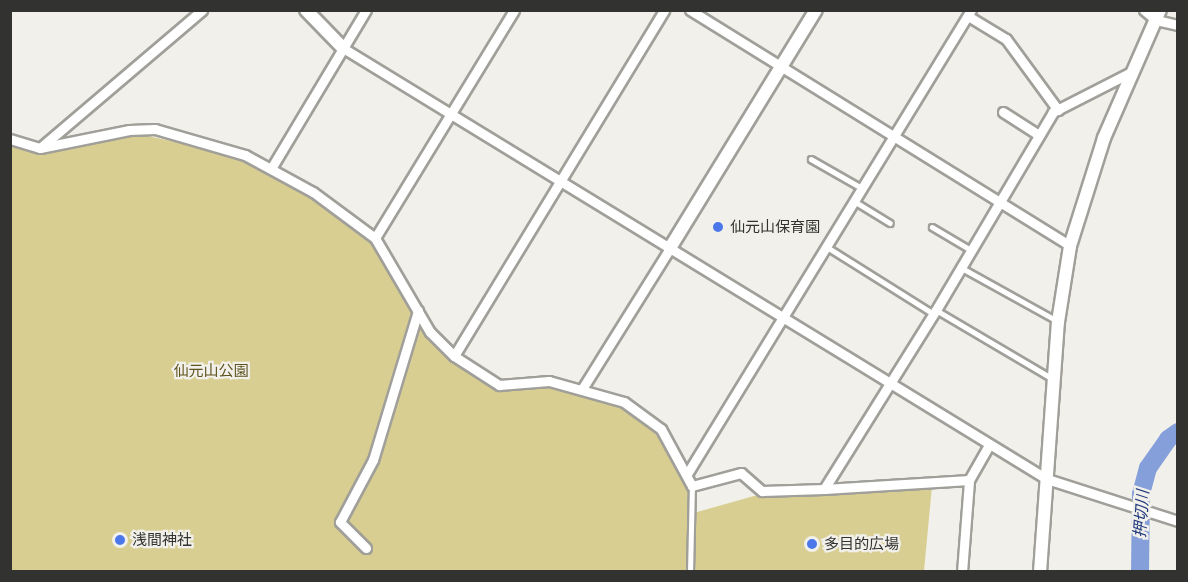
<!DOCTYPE html>
<html>
<head>
<meta charset="utf-8">
<style>
  body { margin:0 }
  #map { position:relative; width:1188px; height:582px; overflow:hidden; background:#f1f0ea; font-family:Montserrat,"Noto Sans JP",sans-serif }
  div>[style] { position:absolute }
  [style*='--x'] { left:calc(var(--x)*1px); top:calc(var(--y)*1px); width:calc(var(--w)*1px); rotate:calc(var(--a)*1deg) }
  .green>* { inset:0; background:#d9ce92 }
  .river>* { height:18px; margin:-9px; padding:0 9px; transform-origin:9px; border-radius:9px; background:#859fdb }
  .roads { filter:drop-shadow(2px 0 #a09f99) drop-shadow(-2px 0 #a09f99) drop-shadow(0 2px #a09f99) drop-shadow(0 -2px #a09f99) }
  .service>* { height:4.5px; margin:-2.25px; padding:0 2.25px; transform-origin:2.25px; border-radius:2.25px; background:#fff }
  .minor>* { height:9px; margin:-4.5px; padding:0 4.5px; transform-origin:4.5px; border-radius:4.5px; background:#fff }
  .tertiary>* { height:12px; margin:-6px; padding:0 6px; transform-origin:6px; border-radius:6px; background:#fff }
  .dots>* { width:16px; height:16px; translate:-50% -50%; box-sizing:border-box; border:3px solid #f1f0ea; border-radius:50% }
  span { translate:-50% -50%; white-space:nowrap; text-align:center; line-height:1.15; -webkit-text-stroke:4.5px #f1f0ea; paint-order:stroke }
  .poi-label { font-size:15px; color:#323230 }
  .left { translate:0 -50%; text-align:left }
  .park-label { font-size:15px; color:#5f5520 }
  .water-label { font-size:16px; color:#1f387e; font-style:italic }
  .frame { position:absolute; inset:0; border:12px solid #323230; pointer-events:none }
</style>
</head>
<body>
<div id="map">
  <div class="green">
    <i style="clip-path:polygon(134px 133px,244px 157px,312px 196px,375px 242px,445px 353px,487px 383px,500px 388px,545px 386px,569px 389px,616px 404px,642px 419px,671px 452px,689px 493px,690px 514px,754px 496px,932px 486px,924px 571px,11px 571px,10px 143px,41px 152px)"></i>
  </div>
  <div class="river">
    <i style="--x:1140;--y:572;--w:78;--a:-89.3"></i>
    <i style="--x:1141;--y:494;--w:27;--a:-75"></i>
    <i style="--x:1148;--y:468;--w:35;--a:-55"></i>
    <i style="--x:1168;--y:439;--w:12;--a:-35"></i>
  </div>
  <div class="roads">
    <div class="service">
      <i style="--x:811;--y:159;--w:56;--a:29.7"></i>
      <i style="--x:854;--y:201;--w:42;--a:31.4"></i>
      <i style="--x:932;--y:227;--w:45;--a:30.5"></i>
      <i style="--x:827;--y:247;--w:126;--a:32.1"></i>
      <i style="--x:962;--y:268;--w:107;--a:29"></i>
      <i style="--x:936;--y:310;--w:136;--a:30.5"></i>
      <i style="--x:690;--y:572;--w:86;--a:-88.7"></i>
    </div>
    <div class="minor">
      <i style="--x:690;--y:10;--w:447;--a:31.8"></i>
      <i style="--x:1144;--y:10;--w:16;--a:40"></i>
      <i style="--x:1156;--y:20;--w:23;--a:13"></i>
      <i style="--x:968;--y:16;--w:44;--a:31.2"></i>
      <i style="--x:1006;--y:39;--w:88;--a:53.8"></i>
      <i style="--x:343;--y:48;--w:825;--a:31.48"></i>
      <i style="--x:1047;--y:479;--w:138;--a:17.8"></i>
      <i style="--x:1003;--y:112;--w:43;--a:32.6"></i>
      <i style="--x:10;--y:139;--w:31;--a:17"></i>
      <i style="--x:40;--y:148;--w:91;--a:-11.4"></i>
      <i style="--x:129;--y:130;--w:26;--a:-2"></i>
      <i style="--x:155;--y:129;--w:94;--a:16.1"></i>
      <i style="--x:245;--y:155;--w:77;--a:28.6"></i>
      <i style="--x:313;--y:192;--w:77;--a:36.6"></i>
      <i style="--x:375;--y:238;--w:109;--a:59.7"></i>
      <i style="--x:430;--y:332;--w:34;--a:45"></i>
      <i style="--x:454;--y:356;--w:54;--a:32.8"></i>
      <i style="--x:499;--y:385;--w:50;--a:-4.6"></i>
      <i style="--x:549;--y:381;--w:78;--a:15.6"></i>
      <i style="--x:624;--y:402;--w:46;--a:36.1"></i>
      <i style="--x:661;--y:429;--w:65;--a:61.5"></i>
      <i style="--x:692;--y:486;--w:51;--a:-14.9"></i>
      <i style="--x:741;--y:473;--w:28;--a:41"></i>
      <i style="--x:762;--y:491;--w:62;--a:-1.8"></i>
      <i style="--x:40;--y:148;--w:213;--a:-40.4"></i>
      <i style="--x:272;--y:167;--w:183;--a:-59.1"></i>
      <i style="--x:375;--y:238;--w:267;--a:-58.6"></i>
      <i style="--x:454;--y:356;--w:405;--a:-58.7"></i>
      <i style="--x:582;--y:389;--w:166;--a:-58"></i>
      <i style="--x:989;--y:445;--w:40;--a:119.7"></i>
      <i style="--x:969;--y:480;--w:145;--a:176.4"></i>
      <i style="--x:824;--y:489;--w:211;--a:-58"></i>
      <i style="--x:936;--y:310;--w:230;--a:-59.4"></i>
      <i style="--x:1053;--y:112;--w:90;--a:-27.1"></i>
      <i style="--x:687;--y:474;--w:544;--a:-58.53"></i>
      <i style="--x:366;--y:548;--w:37;--a:-135"></i>
      <i style="--x:340;--y:522;--w:70;--a:-62"></i>
      <i style="--x:373;--y:460;--w:156;--a:-73.2"></i>
      <i style="--x:962;--y:572;--w:92;--a:-85.6"></i>
    </div>
    <div class="tertiary">
      <i style="--x:306;--y:10;--w:53;--a:45.8"></i>
      <i style="--x:670;--y:248;--w:279;--a:-58.5"></i>
      <i style="--x:1040;--y:572;--w:251;--a:-85.9"></i>
      <i style="--x:1058;--y:322;--w:77;--a:-81"></i>
      <i style="--x:1070;--y:246;--w:113;--a:-72.5"></i>
      <i style="--x:1104;--y:138;--w:140;--a:-66.4"></i>
    </div>
  </div>
  <div class="dots">
    <i style="left:718px;top:227px;background:#4b77ea"></i>
    <i style="left:120px;top:540px;background:#4b77ea"></i>
    <i style="left:812px;top:544px;background:#4b77ea"></i>
  </div>
  <div class="poi-label">
    <span class="left" style="left:730px;top:227px">仙元山保育園</span>
    <span class="left" style="left:132px;top:540px">浅間神社</span>
    <span class="left" style="left:824px;top:544px">多目的広場</span>
  </div>
  <div class="park-label">
    <span style="left:211px;top:371px">仙元山公園</span>
  </div>
  <div class="water-label">
    <span style="left:1142px;top:514px;rotate:-86deg">押切川</span>
  </div>
  <div class="frame"></div>
</div>
</body>
</html>
